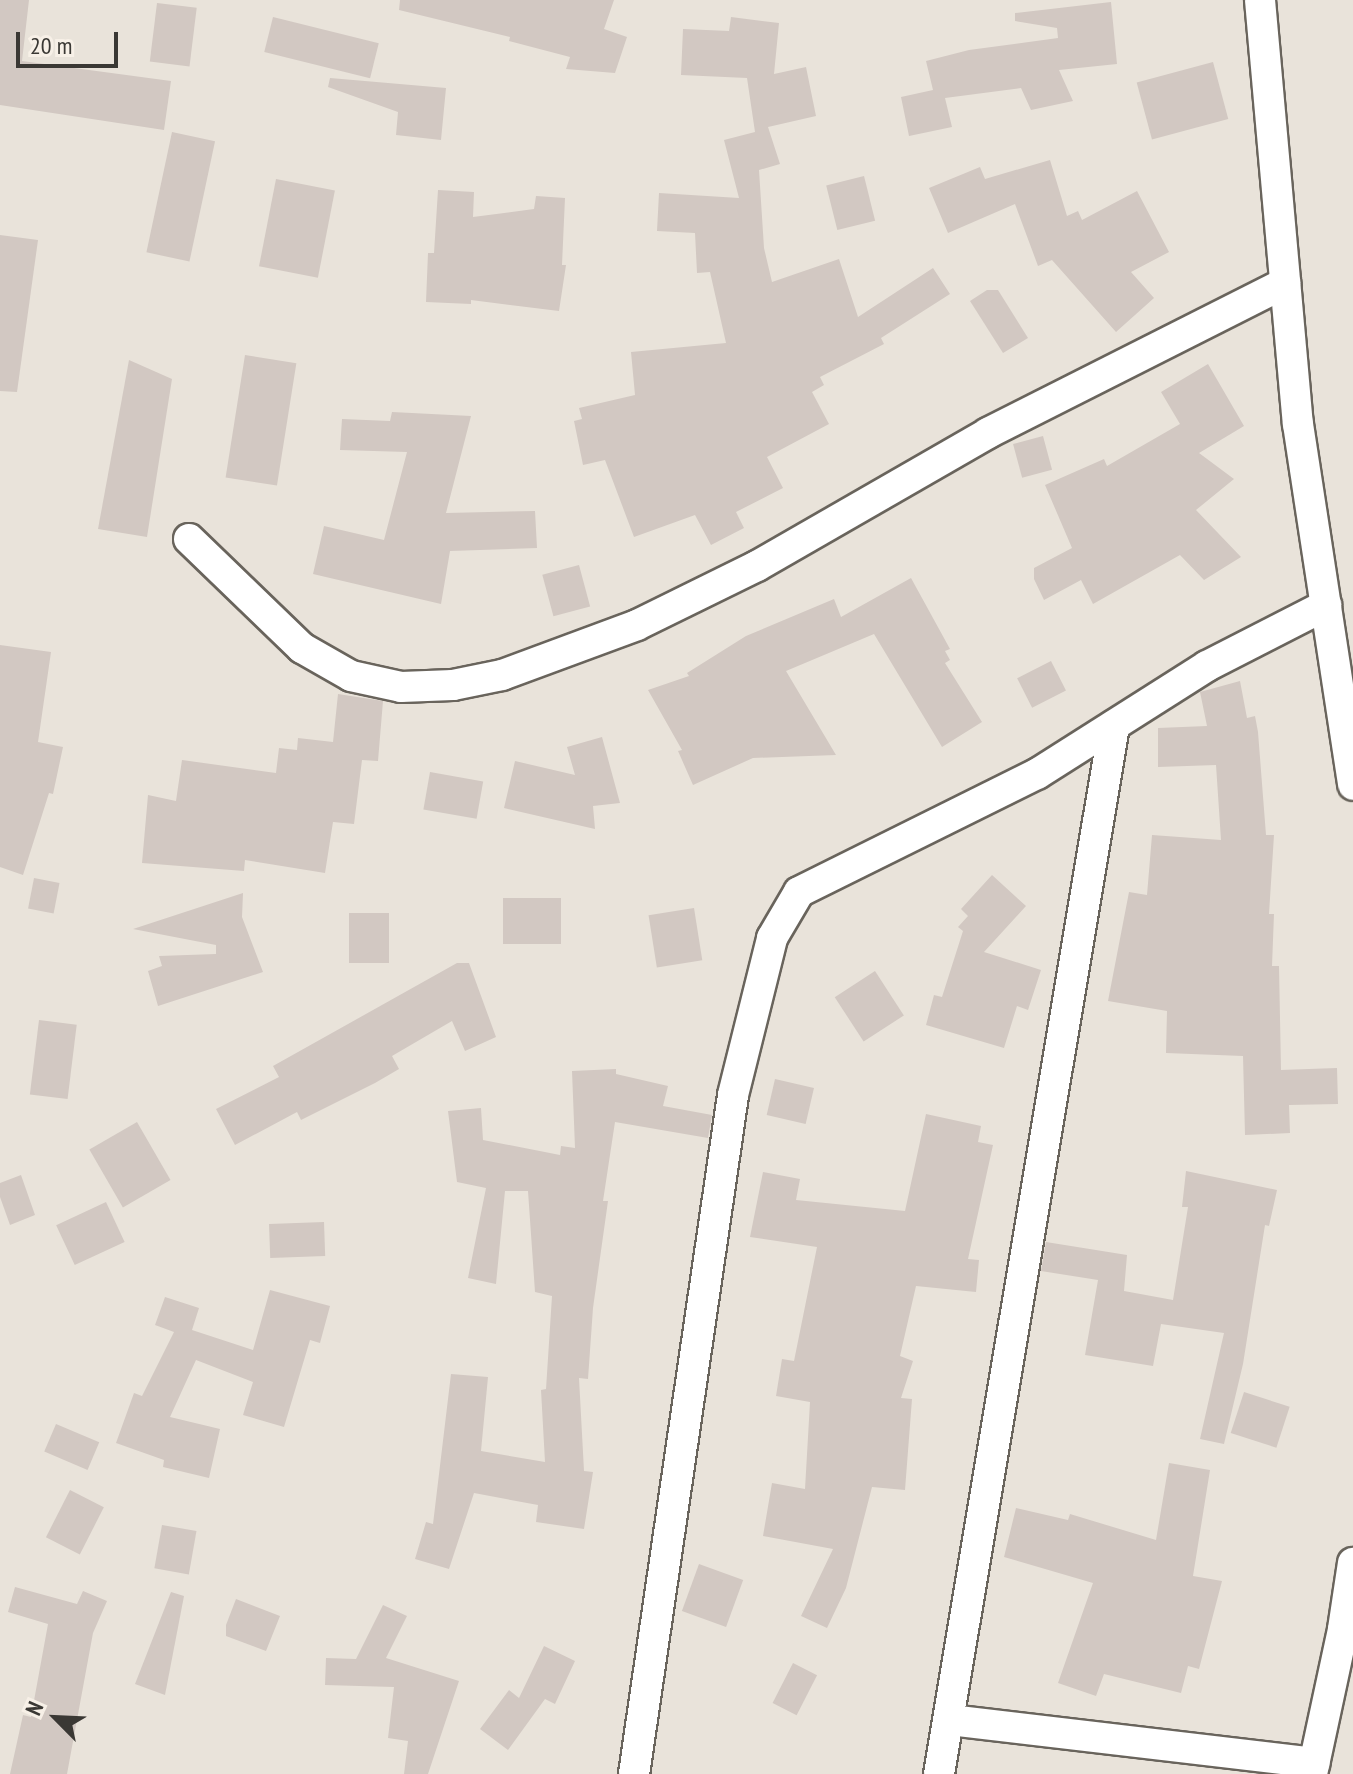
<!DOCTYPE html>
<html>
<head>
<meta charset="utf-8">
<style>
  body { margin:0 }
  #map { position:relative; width:1353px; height:1774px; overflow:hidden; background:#e9e3da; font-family:"PT Sans Narrow",sans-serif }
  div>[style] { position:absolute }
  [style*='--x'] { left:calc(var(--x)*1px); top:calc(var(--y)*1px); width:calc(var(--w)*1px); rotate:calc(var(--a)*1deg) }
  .building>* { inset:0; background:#d2c8c2; transform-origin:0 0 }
  .roads { filter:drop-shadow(2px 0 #69645c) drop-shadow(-2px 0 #69645c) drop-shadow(0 2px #69645c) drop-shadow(0 -2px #69645c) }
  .minor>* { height:30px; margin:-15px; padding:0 15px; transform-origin:15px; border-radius:15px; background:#fff }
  span { translate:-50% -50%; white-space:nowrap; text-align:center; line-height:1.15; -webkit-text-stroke:6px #f7f0e7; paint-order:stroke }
  .north { position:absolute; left:16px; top:1678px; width:80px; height:80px; -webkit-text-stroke:6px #f7f0e7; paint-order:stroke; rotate:294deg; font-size:22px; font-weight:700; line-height:32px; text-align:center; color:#3a3834 }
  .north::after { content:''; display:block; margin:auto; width:28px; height:36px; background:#3a3834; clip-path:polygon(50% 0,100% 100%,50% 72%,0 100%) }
  .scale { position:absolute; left:16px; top:32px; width:102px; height:36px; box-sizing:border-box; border:4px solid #3a3834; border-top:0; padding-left:10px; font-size:24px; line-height:28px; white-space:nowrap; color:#3a3834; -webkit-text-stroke:6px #f7f0e7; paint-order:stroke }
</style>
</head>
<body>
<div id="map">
  <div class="building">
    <i style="clip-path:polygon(0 0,29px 0,22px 61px,171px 81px,164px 130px,0 105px)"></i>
    <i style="clip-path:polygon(400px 0,614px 0,604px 29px,627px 37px,615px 73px,566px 69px,570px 57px,509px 41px,510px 37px,399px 10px)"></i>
    <i style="clip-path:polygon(1111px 2px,1117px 64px,1059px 70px,1073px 101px,1031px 110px,1021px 88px,945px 98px,952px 127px,909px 136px,901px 97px,933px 90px,926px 61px,969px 50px,1058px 38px,1057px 28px,1015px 21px,1015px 13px)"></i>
    <i style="left:157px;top:3px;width:40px;height:59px;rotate:7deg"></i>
    <i style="left:273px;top:17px;width:109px;height:36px;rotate:14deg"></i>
    <i style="clip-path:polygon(731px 17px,779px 23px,774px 74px,806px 67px,816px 116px,768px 127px,780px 164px,759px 170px,764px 248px,772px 282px,839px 259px,858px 317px,933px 268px,950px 294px,881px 338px,884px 344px,820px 377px,824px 385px,812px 392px,829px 424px,767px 457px,783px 488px,736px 512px,744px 528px,711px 545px,695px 515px,634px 537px,605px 460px,583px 465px,574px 421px,582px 419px,579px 408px,635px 395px,631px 352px,726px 343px,710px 272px,697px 273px,695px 233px,657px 231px,659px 193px,739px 198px,724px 140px,755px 132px,747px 78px,681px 75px,683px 29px,729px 31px)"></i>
    <i style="left:1213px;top:62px;width:59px;height:79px;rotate:75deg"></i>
    <i style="clip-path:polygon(330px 78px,446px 88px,441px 140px,396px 135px,398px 112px,328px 87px)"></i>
    <i style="left:172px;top:132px;width:44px;height:123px;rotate:12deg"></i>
    <i style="clip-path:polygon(1050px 160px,1067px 216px,1078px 211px,1082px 220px,1137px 191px,1169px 252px,1131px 272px,1154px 298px,1116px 332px,1052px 260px,1038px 266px,1015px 204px,948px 233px,929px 188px,980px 167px,985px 179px)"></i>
    <i style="left:864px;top:176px;width:46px;height:39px;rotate:76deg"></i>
    <i style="left:276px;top:179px;width:60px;height:89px;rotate:11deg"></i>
    <i style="clip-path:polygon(438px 190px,474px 192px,473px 217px,534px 209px,536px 196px,565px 198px,562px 265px,566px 265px,559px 311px,471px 300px,471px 304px,426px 302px,428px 253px,434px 253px)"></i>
    <i style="clip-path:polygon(0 235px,38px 240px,17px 392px,0 391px)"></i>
    <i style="clip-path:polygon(987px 290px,998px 290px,1028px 338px,1003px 353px,970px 301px)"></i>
    <i style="left:245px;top:355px;width:52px;height:124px;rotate:9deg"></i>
    <i style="clip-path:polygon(129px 360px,172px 379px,147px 537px,98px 529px)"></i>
    <i style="clip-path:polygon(1208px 364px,1244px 426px,1199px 453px,1234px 479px,1196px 510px,1241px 557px,1204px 580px,1180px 555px,1093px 604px,1081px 580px,1044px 600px,1034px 579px,1034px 568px,1072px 548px,1045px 485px,1104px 459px,1107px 466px,1180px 424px,1161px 392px)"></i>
    <i style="clip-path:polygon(392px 412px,471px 416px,446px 513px,535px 511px,537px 548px,450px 551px,441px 604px,313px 574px,324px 526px,384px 540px,407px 452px,340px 450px,342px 419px,390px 421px)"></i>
    <i style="left:1043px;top:436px;width:35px;height:31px;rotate:75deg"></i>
    <i style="left:579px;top:565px;width:43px;height:38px;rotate:75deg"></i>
    <i style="clip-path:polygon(911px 578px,950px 649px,945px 651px,950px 660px,945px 663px,982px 722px,942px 747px,874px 634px,786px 671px,836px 755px,753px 758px,693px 785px,678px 751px,682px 750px,648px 690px,689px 676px,687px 673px,746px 636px,834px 599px,841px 617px)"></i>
    <i style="clip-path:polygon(0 645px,51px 652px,38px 742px,63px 747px,53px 794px,49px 793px,23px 875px,0 867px)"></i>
    <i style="left:1051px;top:661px;width:33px;height:38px;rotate:63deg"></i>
    <i style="clip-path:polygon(1240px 681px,1247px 718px,1255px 716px,1258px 732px,1266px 835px,1274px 835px,1269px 914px,1274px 914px,1272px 966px,1279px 966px,1281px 1070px,1337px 1068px,1338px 1104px,1289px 1105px,1290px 1133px,1245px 1135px,1243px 1056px,1166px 1053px,1167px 1011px,1108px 1001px,1129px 892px,1147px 895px,1152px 835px,1221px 840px,1216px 765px,1158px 767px,1158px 728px,1207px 726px,1200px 692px)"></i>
    <i style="clip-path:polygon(338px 694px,383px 701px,378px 761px,362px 760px,354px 824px,333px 822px,325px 873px,245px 860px,244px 871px,142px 863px,148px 795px,176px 801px,182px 760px,276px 773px,279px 748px,297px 750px,298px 738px,333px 742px)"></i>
    <i style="clip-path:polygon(602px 737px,620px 803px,593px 806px,595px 829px,504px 808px,515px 761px,575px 775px,567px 747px)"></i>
    <i style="left:430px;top:772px;width:54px;height:38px;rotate:10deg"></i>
    <i style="clip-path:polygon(992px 875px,1026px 906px,984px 952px,1041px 970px,1028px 1010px,1017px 1006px,1004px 1048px,926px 1025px,934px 995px,942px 997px,963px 931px,958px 927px,968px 916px,961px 909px)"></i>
    <i style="left:34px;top:878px;width:26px;height:31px;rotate:11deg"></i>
    <i style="clip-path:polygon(243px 893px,242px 917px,263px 972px,158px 1006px,148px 971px,162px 966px,159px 956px,216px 954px,216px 945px,133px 929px)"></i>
    <i style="left:503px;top:898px;width:58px;height:46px"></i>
    <i style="left:694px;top:908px;width:53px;height:46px;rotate:81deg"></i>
    <i style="left:349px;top:913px;width:40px;height:50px"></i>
    <i style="clip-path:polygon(457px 963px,469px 963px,496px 1037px,465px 1051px,452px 1021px,392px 1056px,399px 1069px,375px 1083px,301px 1120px,297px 1112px,235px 1145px,216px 1109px,279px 1077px,273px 1066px)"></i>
    <i style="left:875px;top:971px;width:53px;height:48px;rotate:57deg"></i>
    <i style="left:39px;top:1020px;width:38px;height:75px;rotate:7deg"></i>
    <i style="clip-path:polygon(616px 1069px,616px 1074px,668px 1086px,663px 1106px,712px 1115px,708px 1138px,615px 1122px,603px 1201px,608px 1201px,593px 1308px,588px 1379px,579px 1378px,584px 1471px,593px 1472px,584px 1529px,536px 1522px,538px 1505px,474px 1493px,449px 1569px,415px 1559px,426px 1522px,433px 1524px,451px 1374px,488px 1377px,481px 1451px,545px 1462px,541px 1390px,546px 1389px,552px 1296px,535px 1292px,528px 1191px,505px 1191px,496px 1284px,468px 1278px,486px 1188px,457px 1182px,448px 1111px,481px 1108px,483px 1140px,560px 1155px,561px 1146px,575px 1148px,572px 1071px)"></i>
    <i style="left:775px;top:1079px;width:40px;height:37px;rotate:13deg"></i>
    <i style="clip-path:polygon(926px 1114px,981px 1126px,978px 1142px,993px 1145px,968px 1259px,979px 1260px,976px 1292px,916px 1286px,900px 1356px,913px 1361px,901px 1398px,912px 1399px,905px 1490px,872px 1487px,846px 1588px,827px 1628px,801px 1616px,833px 1549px,763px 1536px,772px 1483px,805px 1489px,810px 1402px,776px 1396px,782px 1359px,794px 1361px,817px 1247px,750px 1237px,763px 1172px,800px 1179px,796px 1200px,905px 1211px)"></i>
    <i style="left:137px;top:1122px;width:67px;height:55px;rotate:60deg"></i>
    <i style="clip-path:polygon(1186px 1171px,1277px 1190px,1269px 1226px,1265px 1225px,1243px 1364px,1224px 1444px,1200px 1439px,1224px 1333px,1161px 1324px,1153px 1366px,1085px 1355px,1098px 1280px,1041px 1271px,1046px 1242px,1127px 1255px,1124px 1291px,1173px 1300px,1188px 1207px,1182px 1207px)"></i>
    <i style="clip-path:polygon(21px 1175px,35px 1215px,10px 1225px,0 1197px,0 1183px)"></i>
    <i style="left:106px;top:1202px;width:44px;height:55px;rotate:65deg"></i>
    <i style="left:324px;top:1222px;width:34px;height:55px;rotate:88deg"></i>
    <i style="clip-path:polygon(270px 1290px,330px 1306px,320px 1343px,310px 1340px,284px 1427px,243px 1415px,253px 1382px,196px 1360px,170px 1417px,220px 1429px,209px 1478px,163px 1467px,164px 1460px,116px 1443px,134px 1393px,142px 1396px,174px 1332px,155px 1325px,165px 1297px,199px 1308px,192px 1330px,253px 1350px)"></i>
    <i style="left:1244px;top:1392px;width:48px;height:43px;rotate:18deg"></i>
    <i style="left:56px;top:1424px;width:47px;height:30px;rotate:23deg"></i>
    <i style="clip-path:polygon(1169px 1463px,1210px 1470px,1193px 1576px,1222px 1581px,1199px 1669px,1188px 1666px,1181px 1693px,1104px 1674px,1096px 1696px,1058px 1683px,1093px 1583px,1004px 1557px,1016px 1508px,1068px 1520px,1070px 1514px,1156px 1540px)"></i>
    <i style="left:70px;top:1490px;width:38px;height:53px;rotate:27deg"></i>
    <i style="left:162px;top:1525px;width:35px;height:44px;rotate:10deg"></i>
    <i style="left:699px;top:1564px;width:47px;height:50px;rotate:20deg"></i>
    <i style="clip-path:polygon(15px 1587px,77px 1604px,83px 1591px,107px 1601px,93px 1633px,67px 1774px,10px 1774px,23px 1715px,31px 1717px,48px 1624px,8px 1612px)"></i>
    <i style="clip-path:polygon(171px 1592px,184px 1596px,165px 1695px,135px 1684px)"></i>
    <i style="clip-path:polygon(236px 1599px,280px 1616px,266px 1651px,226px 1636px,226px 1625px)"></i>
    <i style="clip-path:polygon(383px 1605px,407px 1616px,386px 1658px,459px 1681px,428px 1774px,404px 1774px,408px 1741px,388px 1738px,394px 1687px,325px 1685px,326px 1658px,356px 1659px)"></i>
    <i style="clip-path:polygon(544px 1646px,575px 1661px,555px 1704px,545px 1699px,508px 1750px,480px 1729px,509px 1690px,519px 1698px)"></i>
    <i style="left:793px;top:1663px;width:27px;height:45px;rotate:27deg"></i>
  </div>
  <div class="roads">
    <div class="minor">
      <i style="--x:1260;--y:0;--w:426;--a:84.9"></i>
      <i style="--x:1298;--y:424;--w:365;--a:81.3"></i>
      <i style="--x:189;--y:539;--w:157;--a:44"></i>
      <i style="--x:302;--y:648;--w:56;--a:29.7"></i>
      <i style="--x:351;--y:676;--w:51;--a:12.4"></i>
      <i style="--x:401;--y:687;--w:52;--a:-2.2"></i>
      <i style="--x:453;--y:685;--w:50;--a:-11.5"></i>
      <i style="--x:502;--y:675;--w:144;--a:-20.3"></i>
      <i style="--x:637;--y:625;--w:134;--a:-26.2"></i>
      <i style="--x:757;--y:566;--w:267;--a:-29.9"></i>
      <i style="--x:988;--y:433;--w:333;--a:-26.8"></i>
      <i style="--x:950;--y:1720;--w:367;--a:6.7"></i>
      <i style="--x:634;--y:1774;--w:686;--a:-81.7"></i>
      <i style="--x:733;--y:1095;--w:162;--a:-76"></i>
      <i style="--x:772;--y:938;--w:53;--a:-59.6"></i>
      <i style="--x:799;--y:892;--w:266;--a:-26.4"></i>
      <i style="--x:1037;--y:774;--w:201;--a:-32.4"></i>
      <i style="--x:1207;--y:666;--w:134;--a:-27.1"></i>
      <i style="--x:939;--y:1774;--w:1063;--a:-80.52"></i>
      <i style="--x:1312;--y:1774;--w:148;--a:-77.9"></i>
      <i style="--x:1343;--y:1629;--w:67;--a:-81.4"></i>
    </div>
  </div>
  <div class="north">N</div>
  <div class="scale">20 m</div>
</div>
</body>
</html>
